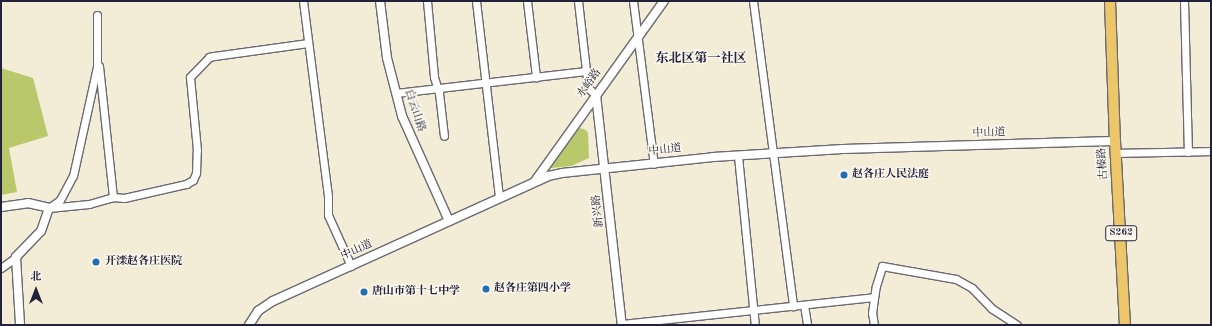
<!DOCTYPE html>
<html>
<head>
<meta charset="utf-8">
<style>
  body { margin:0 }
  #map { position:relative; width:1212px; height:326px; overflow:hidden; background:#f3ecd6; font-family:"Old Standard TT","Noto Serif SC",serif }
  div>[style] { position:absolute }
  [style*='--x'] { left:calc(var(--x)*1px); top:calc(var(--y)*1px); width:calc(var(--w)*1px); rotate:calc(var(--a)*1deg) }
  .green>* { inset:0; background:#b9c86b }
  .roads { filter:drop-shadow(1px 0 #6b6971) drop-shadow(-1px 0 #6b6971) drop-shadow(0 1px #6b6971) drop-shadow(0 -1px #6b6971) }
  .minor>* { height:7px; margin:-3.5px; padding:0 3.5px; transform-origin:3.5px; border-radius:3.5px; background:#fff }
  .tertiary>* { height:8px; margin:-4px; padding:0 4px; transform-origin:4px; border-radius:4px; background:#fff }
  .primary>* { height:10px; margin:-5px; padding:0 5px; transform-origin:5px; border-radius:5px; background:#ecc669 }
  .dots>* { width:11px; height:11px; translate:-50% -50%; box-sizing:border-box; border:2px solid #fbf7ec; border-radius:50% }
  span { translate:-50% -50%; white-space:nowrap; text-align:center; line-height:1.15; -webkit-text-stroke:3px #fbf7ec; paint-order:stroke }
  .shield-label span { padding:1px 3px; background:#fbf7ec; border:1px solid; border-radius:3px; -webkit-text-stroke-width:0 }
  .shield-label { font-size:10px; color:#22223b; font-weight:700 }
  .street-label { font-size:11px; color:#22223b }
  .poi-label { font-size:11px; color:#22223b; font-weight:700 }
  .left { translate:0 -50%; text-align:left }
  .quarter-label { font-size:13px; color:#22223b; font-weight:700 }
  .frame { position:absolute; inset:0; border:2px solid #22223b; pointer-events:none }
  .north { position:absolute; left:16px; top:270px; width:40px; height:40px; -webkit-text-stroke:3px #fbf7ec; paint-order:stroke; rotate:0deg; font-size:11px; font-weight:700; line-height:16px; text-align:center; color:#22223b }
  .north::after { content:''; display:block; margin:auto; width:14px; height:18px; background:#22223b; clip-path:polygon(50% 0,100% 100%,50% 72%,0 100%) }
</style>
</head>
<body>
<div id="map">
  <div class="green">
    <i style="clip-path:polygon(1px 68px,33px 78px,48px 136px,9px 148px,17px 192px,1px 195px)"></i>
    <i style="clip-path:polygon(580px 128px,586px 130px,588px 133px,589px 158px,571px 166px,551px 168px,550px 166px,577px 129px)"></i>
  </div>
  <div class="roads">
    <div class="minor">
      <i style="--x:303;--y:1;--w:197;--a:82.7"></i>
      <i style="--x:328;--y:196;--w:19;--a:90"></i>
      <i style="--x:328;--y:215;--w:56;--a:65.7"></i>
      <i style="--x:427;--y:1;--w:76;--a:84.7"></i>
      <i style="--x:434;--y:77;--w:17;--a:73"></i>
      <i style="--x:439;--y:93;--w:43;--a:83.4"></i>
      <i style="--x:476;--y:1;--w:197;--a:83.3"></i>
      <i style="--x:527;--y:1;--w:77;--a:83.2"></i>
      <i style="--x:578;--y:1;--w:88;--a:83.4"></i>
      <i style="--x:588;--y:88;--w:11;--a:41"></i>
      <i style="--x:633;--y:1;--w:164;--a:82.7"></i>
      <i style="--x:753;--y:1;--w:308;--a:82.5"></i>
      <i style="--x:1184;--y:1;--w:151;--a:88.5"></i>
      <i style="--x:99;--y:66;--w:132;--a:83.9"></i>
      <i style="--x:396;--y:93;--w:191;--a:-6.6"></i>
      <i style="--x:1116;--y:153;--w:95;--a:-1.2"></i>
      <i style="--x:738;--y:156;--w:170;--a:84.3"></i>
      <i style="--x:50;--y:207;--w:12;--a:-35"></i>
      <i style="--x:60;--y:200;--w:27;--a:-62"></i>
      <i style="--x:73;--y:176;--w:112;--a:-77.6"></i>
      <i style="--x:97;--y:67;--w:52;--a:-90"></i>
      <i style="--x:49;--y:208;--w:40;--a:-5.7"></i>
      <i style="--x:89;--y:204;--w:25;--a:-16"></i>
      <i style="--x:113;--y:197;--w:11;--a:5"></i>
      <i style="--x:124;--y:198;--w:64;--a:-12.7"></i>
      <i style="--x:186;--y:184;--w:8;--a:-30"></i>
      <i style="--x:193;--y:180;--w:8;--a:-67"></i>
      <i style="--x:196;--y:173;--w:23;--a:-88"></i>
      <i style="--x:197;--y:150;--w:73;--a:-95.5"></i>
      <i style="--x:190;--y:77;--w:28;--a:-46"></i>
      <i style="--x:209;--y:57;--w:5;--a:-11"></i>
      <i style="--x:214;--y:56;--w:95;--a:-7.9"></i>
      <i style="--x:1;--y:268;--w:19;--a:-36"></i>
      <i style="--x:804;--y:305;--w:20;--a:81"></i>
      <i style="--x:622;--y:324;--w:253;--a:-6.1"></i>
      <i style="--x:874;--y:325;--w:12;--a:-99"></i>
      <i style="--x:872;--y:313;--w:27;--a:-82"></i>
      <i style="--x:876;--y:286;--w:21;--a:-73"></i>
      <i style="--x:882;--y:266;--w:75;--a:10"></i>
      <i style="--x:956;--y:279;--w:18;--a:29"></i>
      <i style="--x:972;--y:288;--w:28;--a:46"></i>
      <i style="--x:991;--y:308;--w:31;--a:33"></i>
    </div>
    <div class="tertiary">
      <i style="--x:380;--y:1;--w:57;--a:83"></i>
      <i style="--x:387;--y:58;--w:60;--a:75.5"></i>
      <i style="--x:402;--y:116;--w:115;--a:65.9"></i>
      <i style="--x:596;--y:95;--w:231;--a:83.6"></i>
      <i style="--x:535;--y:181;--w:221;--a:-54.4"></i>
      <i style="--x:1;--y:207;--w:27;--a:-8"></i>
      <i style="--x:28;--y:203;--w:22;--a:13"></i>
      <i style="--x:49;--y:208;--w:24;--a:109"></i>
      <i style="--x:41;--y:231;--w:36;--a:134"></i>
      <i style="--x:16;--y:257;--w:68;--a:86.6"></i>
      <i style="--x:249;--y:325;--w:17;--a:-57"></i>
      <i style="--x:258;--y:311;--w:18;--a:-34"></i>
      <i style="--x:273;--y:301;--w:302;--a:-24.4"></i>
      <i style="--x:548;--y:176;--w:14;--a:-12"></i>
      <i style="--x:562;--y:173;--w:152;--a:-6"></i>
      <i style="--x:713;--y:157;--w:130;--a:-3.5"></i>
      <i style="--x:843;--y:149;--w:272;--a:-1.7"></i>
    </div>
    <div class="primary">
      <i style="--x:1110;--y:1;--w:140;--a:88"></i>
      <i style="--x:1115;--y:141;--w:184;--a:86.9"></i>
    </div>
  </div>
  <div class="dots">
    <i style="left:844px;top:175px;background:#1f6fb2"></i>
    <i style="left:96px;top:262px;background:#1f6fb2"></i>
    <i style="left:486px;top:289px;background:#1f6fb2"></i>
    <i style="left:364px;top:292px;background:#1f6fb2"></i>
  </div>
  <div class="shield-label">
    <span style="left:1121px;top:233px">S262</span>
  </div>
  <div class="street-label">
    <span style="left:590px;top:84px;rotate:-54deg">水峪路</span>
    <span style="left:414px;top:111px;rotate:72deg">白云山路</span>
    <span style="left:989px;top:134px;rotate:-2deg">中山道</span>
    <span style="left:665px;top:151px;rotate:-6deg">中山道</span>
    <span style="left:1104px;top:164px;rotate:-94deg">古榛路</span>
    <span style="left:599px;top:211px;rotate:-96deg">新兴路</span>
    <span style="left:357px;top:251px;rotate:-24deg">中山道</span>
  </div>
  <div class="poi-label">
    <span class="left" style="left:852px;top:175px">赵各庄人民法庭</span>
    <span class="left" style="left:105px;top:262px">开滦赵各庄医院</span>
    <span class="left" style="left:494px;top:289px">赵各庄第四小学</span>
    <span class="left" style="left:372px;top:292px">唐山市第十七中学</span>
  </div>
  <div class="quarter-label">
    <span style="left:701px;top:59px">东北区第一社区</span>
  </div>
  <div class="frame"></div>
  <div class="north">北</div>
</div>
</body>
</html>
